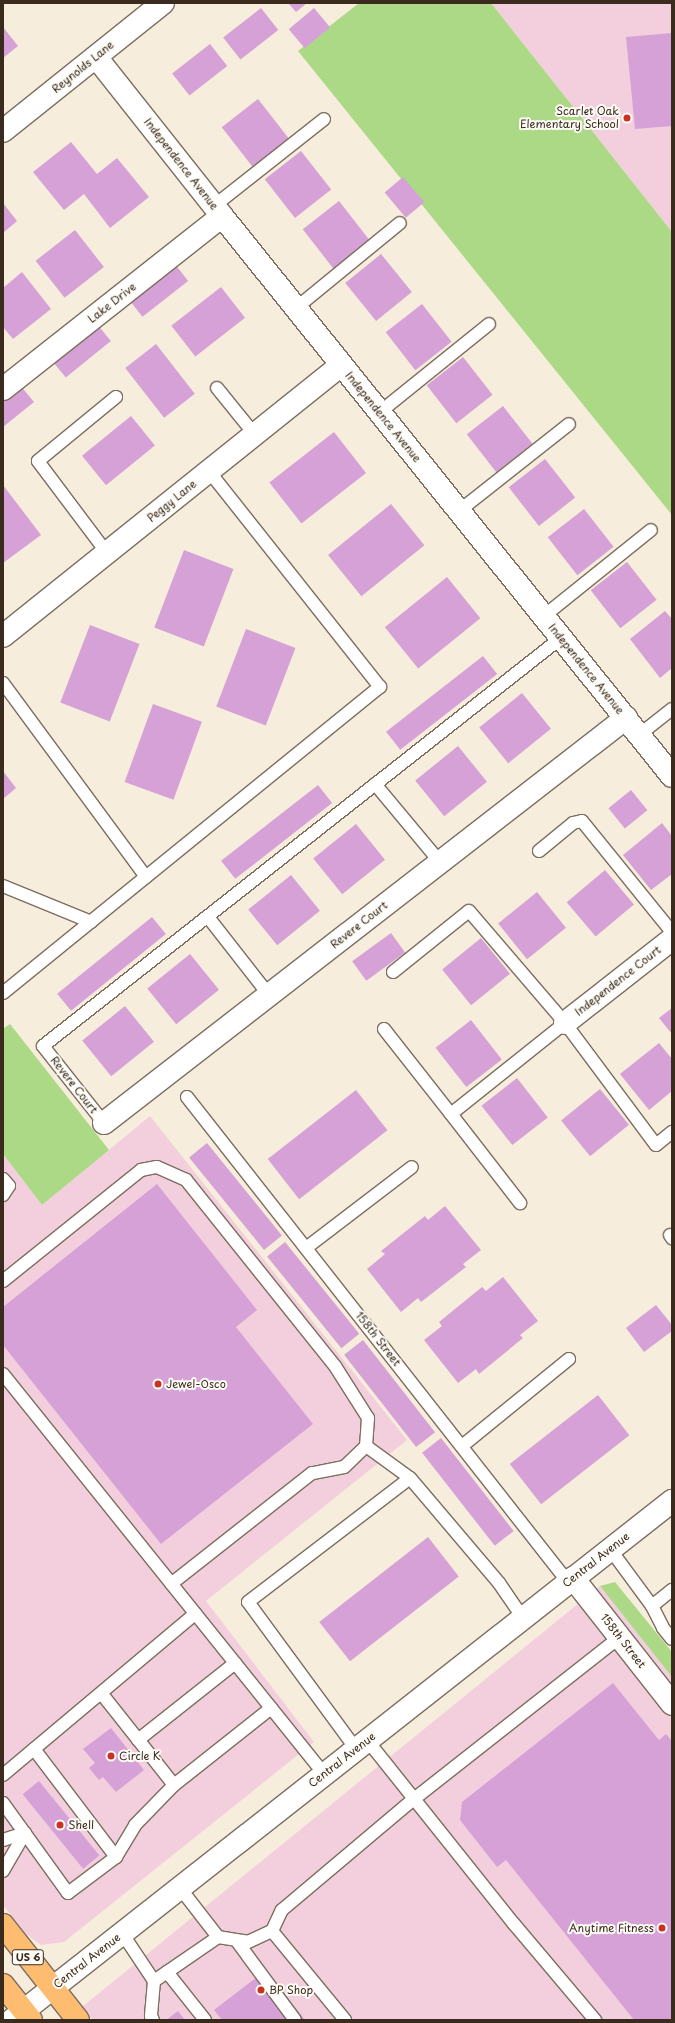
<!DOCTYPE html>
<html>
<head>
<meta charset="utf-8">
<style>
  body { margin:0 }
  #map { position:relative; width:675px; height:2023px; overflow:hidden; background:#f7eddc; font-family:"Playpen Sans",sans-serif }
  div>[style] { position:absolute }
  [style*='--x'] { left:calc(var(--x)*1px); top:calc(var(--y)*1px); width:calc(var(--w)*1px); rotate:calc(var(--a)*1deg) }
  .built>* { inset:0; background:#f3cfde }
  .green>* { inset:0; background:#abd986 }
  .building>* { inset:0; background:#d5a1d7; transform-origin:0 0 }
  .roads { filter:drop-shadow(1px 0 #7d6e60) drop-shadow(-1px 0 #7d6e60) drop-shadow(0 1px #7d6e60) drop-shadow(0 -1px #7d6e60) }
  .service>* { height:12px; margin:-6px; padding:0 6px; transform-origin:6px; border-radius:6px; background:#fff }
  .minor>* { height:22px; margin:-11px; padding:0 11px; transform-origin:11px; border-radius:11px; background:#fff }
  .tertiary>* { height:22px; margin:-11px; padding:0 11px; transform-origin:11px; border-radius:11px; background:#fff }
  .primary>* { height:22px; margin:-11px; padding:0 11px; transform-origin:11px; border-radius:11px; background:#fdbc70 }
  .dots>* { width:11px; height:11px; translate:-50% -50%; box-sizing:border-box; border:2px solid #fdfcf7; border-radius:50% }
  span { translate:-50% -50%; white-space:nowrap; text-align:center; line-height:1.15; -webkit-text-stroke:4px #fdfcf7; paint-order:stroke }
  .shield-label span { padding:1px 3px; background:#fdfcf7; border:1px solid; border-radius:3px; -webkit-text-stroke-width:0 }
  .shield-label { font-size:10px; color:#3b2a1e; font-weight:700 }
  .street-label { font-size:11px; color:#3b2a1e }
  .poi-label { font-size:11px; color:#3b2a1e }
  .right { translate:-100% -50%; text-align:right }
  .left { translate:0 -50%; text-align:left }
  .frame { position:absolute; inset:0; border:4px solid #3b2a1e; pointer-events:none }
</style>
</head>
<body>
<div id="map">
  <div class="built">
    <i style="clip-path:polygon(491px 3px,672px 3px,672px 232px)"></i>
    <i style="clip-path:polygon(150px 1116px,407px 1440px,206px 1601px,314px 1742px,64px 1942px,41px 1945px,26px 1934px,3px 1905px,3px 1154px,42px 1205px)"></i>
    <i style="clip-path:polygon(600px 1586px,672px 1677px,672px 2020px,93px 2020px,82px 2007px)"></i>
  </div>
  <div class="green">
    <i style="clip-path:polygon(359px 3px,491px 3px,672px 232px,672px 515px,298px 51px)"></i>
    <i style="clip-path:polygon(10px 1024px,109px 1150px,42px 1205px,3px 1154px,3px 1029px)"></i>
    <i style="clip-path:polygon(615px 1582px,672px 1652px,672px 1677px,600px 1586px)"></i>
  </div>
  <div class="building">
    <i style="clip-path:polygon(288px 3px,307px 3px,296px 12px)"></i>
    <i style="left:261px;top:8px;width:28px;height:48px;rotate:52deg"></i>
    <i style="left:314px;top:8px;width:25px;height:33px;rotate:50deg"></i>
    <i style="clip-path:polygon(3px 27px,18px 46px,3px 58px)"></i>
    <i style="clip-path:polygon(672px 33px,672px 126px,635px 129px,626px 37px)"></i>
    <i style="left:210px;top:44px;width:28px;height:48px;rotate:52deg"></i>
    <i style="left:258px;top:99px;width:50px;height:46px;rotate:52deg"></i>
    <i style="clip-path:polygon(71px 142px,97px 174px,117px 158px,149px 197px,110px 228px,84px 194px,64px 210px,33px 172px)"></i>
    <i style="left:301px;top:151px;width:49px;height:46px;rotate:52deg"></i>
    <i style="left:403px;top:177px;width:33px;height:24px;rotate:50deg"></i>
    <i style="left:339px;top:201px;width:50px;height:46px;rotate:52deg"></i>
    <i style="clip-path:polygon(3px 203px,17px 221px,3px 233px)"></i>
    <i style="left:75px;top:230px;width:47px;height:50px;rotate:52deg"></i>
    <i style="left:381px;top:254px;width:49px;height:46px;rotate:51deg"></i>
    <i style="left:174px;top:263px;width:23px;height:58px;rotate:52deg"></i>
    <i style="clip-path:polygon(22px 272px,51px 309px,13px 339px,3px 327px,3px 288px)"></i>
    <i style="left:221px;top:287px;width:39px;height:63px;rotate:52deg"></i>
    <i style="left:422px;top:304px;width:48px;height:46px;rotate:52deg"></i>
    <i style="left:97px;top:324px;width:22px;height:58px;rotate:51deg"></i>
    <i style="left:156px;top:344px;width:63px;height:39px;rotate:52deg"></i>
    <i style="left:463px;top:357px;width:48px;height:46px;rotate:52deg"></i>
    <i style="clip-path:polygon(20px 385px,34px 402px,3px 427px,3px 399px)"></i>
    <i style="left:503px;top:406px;width:48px;height:46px;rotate:52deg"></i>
    <i style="left:131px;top:416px;width:38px;height:63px;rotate:51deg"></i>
    <i style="left:334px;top:432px;width:52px;height:82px;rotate:52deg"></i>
    <i style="left:545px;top:459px;width:49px;height:46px;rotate:52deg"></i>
    <i style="clip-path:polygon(3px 485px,41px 535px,3px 563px)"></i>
    <i style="left:391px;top:504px;width:53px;height:81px;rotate:51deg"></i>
    <i style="left:584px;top:509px;width:48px;height:46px;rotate:52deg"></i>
    <i style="left:184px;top:550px;width:53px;height:83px;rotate:21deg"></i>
    <i style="left:627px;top:562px;width:48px;height:46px;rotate:52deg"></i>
    <i style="left:447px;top:577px;width:53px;height:80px;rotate:51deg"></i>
    <i style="clip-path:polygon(665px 611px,672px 619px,672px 668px,660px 678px,630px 639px)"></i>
    <i style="left:90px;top:625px;width:53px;height:83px;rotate:21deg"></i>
    <i style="left:246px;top:629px;width:53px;height:83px;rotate:21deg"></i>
    <i style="left:483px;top:656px;width:23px;height:123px;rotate:52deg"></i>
    <i style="left:522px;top:693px;width:46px;height:55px;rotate:51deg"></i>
    <i style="left:153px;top:704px;width:52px;height:83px;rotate:20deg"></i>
    <i style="left:458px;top:746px;width:46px;height:55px;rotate:51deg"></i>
    <i style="clip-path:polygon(3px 771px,16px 788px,3px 799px)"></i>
    <i style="left:318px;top:785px;width:23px;height:123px;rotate:52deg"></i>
    <i style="left:631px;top:790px;width:26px;height:29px;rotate:51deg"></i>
    <i style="clip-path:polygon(662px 823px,672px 836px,672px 874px,651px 890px,623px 855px)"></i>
    <i style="left:356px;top:824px;width:46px;height:55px;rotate:51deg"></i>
    <i style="left:605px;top:870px;width:45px;height:50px;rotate:50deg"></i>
    <i style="left:291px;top:875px;width:46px;height:55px;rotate:51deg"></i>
    <i style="left:537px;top:892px;width:46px;height:50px;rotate:51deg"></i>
    <i style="left:152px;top:917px;width:22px;height:122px;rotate:51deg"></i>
    <i style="left:391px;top:933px;width:24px;height:48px;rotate:54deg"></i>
    <i style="left:481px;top:938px;width:46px;height:50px;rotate:51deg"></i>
    <i style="left:190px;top:954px;width:46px;height:55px;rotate:51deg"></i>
    <i style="left:125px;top:1006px;width:46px;height:55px;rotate:51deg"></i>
    <i style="clip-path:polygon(672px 1008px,672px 1034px,659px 1018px)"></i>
    <i style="left:471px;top:1020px;width:50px;height:45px;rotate:52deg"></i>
    <i style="clip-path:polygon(659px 1043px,672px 1059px,672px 1091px,649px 1110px,620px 1074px)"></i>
    <i style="left:517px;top:1078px;width:50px;height:45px;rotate:52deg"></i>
    <i style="left:600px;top:1089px;width:46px;height:50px;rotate:51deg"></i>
    <i style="left:356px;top:1090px;width:51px;height:112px;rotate:52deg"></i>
    <i style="left:207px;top:1143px;width:119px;height:23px;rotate:51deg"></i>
    <i style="clip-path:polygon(157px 1184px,257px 1310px,236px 1327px,313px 1424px,161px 1544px,3px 1345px,3px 1307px)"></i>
    <i style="clip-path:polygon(445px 1206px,481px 1250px,463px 1264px,466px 1267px,421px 1302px,418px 1298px,401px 1312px,367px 1269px,385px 1254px,381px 1251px,425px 1216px,428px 1220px)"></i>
    <i style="left:285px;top:1242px;width:118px;height:23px;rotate:51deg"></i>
    <i style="clip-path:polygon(503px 1277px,538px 1321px,520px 1335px,523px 1338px,479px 1374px,476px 1369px,458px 1383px,424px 1340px,442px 1326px,439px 1322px,482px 1287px,486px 1291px)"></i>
    <i style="clip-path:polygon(656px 1305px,672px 1325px,672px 1331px,644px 1352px,626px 1328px)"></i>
    <i style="left:363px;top:1340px;width:117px;height:24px;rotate:52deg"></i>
    <i style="left:598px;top:1395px;width:51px;height:112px;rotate:52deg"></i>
    <i style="left:441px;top:1438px;width:118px;height:24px;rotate:52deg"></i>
    <i style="left:428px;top:1537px;width:50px;height:138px;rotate:52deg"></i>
    <i style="clip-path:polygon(613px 1683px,659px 1740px,666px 1734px,672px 1741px,672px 2020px,634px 2020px,506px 1860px,497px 1867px,460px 1820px,462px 1802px)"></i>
    <i style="clip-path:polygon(111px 1728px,144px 1770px,116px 1792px,103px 1777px,99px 1780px,89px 1768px,95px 1763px,83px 1749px)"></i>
    <i style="left:39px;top:1781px;width:96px;height:21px;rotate:51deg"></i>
    <i style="clip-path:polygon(266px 1970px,305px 2020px,222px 2020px,214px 2010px)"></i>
    <i style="clip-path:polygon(178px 2011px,185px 2020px,166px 2020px)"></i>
  </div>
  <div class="roads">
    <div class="service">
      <i style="--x:214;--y:206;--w:140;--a:-38.3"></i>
      <i style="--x:296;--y:308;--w:134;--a:-39.3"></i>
      <i style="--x:217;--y:388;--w:60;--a:51"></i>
      <i style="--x:380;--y:412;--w:140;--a:-38.9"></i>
      <i style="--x:459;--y:511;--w:140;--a:-38.3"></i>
      <i style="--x:107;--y:553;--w:115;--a:-126.9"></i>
      <i style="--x:38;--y:461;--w:101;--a:-39.4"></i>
      <i style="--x:544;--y:616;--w:137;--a:-38.8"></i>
      <i style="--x:3;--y:683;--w:241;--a:53.6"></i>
      <i style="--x:639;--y:735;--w:42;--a:-38.2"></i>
      <i style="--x:375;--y:784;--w:102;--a:50.2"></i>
      <i style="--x:539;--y:851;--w:44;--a:-39.5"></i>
      <i style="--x:573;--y:823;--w:9;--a:-13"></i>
      <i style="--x:582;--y:821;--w:143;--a:51"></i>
      <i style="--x:3;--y:886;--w:95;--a:22.2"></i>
      <i style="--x:208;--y:917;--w:99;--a:52"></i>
      <i style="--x:393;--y:972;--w:97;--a:-38.8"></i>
      <i style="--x:469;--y:911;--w:148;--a:49.4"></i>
      <i style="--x:565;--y:1023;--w:152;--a:53.3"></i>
      <i style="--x:656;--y:1145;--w:21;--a:-39"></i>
      <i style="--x:3;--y:993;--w:486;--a:-39.1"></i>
      <i style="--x:380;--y:687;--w:275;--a:-128.4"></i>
      <i style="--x:384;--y:1029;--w:108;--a:51.8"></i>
      <i style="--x:451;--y:1114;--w:146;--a:-38.6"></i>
      <i style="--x:187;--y:1097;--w:617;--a:51.85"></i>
      <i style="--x:451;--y:1114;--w:113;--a:52.2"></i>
      <i style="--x:104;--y:1123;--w:98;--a:-128.4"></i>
      <i style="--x:43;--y:1046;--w:659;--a:-38.23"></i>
      <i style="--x:3;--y:1179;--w:9;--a:49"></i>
      <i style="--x:9;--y:1186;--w:11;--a:124"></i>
      <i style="--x:670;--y:1235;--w:4;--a:56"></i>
      <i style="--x:306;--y:1248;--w:133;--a:-37.4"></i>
      <i style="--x:3;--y:1281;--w:177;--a:-38.8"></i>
      <i style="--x:141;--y:1170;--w:16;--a:-11"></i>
      <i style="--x:157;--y:1167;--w:32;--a:24"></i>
      <i style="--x:186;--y:1180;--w:238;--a:51.3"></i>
      <i style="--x:335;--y:1366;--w:62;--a:57.6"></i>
      <i style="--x:368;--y:1418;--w:28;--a:94"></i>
      <i style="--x:366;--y:1446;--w:30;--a:136"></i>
      <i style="--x:344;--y:1467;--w:33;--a:169"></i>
      <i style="--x:312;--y:1473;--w:179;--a:141.8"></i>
      <i style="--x:3;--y:1374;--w:513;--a:51.25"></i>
      <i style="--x:366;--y:1446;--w:54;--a:36"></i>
      <i style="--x:462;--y:1446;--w:138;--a:-39.1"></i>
      <i style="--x:610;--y:1549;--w:71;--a:53.6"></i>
      <i style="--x:652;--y:1606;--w:25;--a:63"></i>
      <i style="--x:663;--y:1628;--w:14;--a:51"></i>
      <i style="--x:652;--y:1606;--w:26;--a:-39"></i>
      <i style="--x:138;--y:1740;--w:124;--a:-38.4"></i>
      <i style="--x:367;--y:1740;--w:236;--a:51.4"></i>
      <i style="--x:514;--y:1924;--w:126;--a:49.8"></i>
      <i style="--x:34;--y:1749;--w:136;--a:52.8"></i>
      <i style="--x:356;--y:1749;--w:182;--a:-126.3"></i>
      <i style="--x:248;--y:1602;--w:204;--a:-37.4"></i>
      <i style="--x:410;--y:1478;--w:138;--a:49.7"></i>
      <i style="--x:499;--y:1583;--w:42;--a:55.6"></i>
      <i style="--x:3;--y:1775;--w:251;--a:-40"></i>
      <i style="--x:174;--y:1785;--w:124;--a:-38.4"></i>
      <i style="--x:3;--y:1803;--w:111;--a:54.2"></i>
      <i style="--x:68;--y:1893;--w:60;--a:-36.9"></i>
      <i style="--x:116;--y:1857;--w:37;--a:-59"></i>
      <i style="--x:135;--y:1825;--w:56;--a:-45.7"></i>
      <i style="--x:174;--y:1785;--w:117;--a:-128.4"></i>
      <i style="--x:3;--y:1840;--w:23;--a:-18"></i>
      <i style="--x:25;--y:1833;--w:44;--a:120.1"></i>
      <i style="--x:272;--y:1931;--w:23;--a:-65"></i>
      <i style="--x:282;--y:1910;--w:172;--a:-40.1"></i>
      <i style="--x:414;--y:1799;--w:262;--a:-38.2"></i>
      <i style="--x:122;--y:1933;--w:58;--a:56.3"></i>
      <i style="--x:154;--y:1981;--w:35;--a:95"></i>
      <i style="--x:151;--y:2016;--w:4;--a:63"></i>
      <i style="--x:218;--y:1937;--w:30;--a:9"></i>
      <i style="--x:248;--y:1942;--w:26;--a:-25"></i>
      <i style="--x:272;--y:1931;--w:115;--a:50.6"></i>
      <i style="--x:236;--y:1940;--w:99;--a:53.6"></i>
      <i style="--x:167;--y:1972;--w:61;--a:51.6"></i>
      <i style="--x:154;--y:1981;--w:78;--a:-34.5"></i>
      <i style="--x:218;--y:1937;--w:62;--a:-127.8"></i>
    </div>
    <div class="minor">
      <i style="--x:96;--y:57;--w:203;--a:51.6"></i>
      <i style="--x:222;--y:216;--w:718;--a:51.22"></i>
      <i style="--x:3;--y:131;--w:205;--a:-38.7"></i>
      <i style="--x:3;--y:389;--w:279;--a:-38.3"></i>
      <i style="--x:3;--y:636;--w:433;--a:-38.7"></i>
      <i style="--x:565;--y:1023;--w:136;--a:-38.1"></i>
      <i style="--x:104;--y:1123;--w:661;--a:-37.81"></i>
      <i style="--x:573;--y:1578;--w:160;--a:51.8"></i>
    </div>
    <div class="tertiary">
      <i style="--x:12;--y:2020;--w:840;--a:-38.18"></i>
    </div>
    <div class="primary">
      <i style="--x:3;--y:1925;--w:121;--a:51.7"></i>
      <i style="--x:3;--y:1985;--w:45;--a:51.3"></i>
    </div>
  </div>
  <div class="dots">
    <i style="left:627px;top:118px;background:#c8321e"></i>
    <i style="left:158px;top:1384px;background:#c8321e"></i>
    <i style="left:111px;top:1756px;background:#c8321e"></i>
    <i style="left:60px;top:1825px;background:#c8321e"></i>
    <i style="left:662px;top:1928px;background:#c8321e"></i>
    <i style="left:261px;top:1990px;background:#c8321e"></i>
  </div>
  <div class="shield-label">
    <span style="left:28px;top:1957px">US 6</span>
  </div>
  <div class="street-label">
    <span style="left:83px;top:67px;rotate:-39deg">Reynolds Lane</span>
    <span style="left:181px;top:164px;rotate:52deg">Independence Avenue</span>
    <span style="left:112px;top:303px;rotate:-38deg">Lake Drive</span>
    <span style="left:383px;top:417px;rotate:51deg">Independence Avenue</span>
    <span style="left:172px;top:501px;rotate:-39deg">Peggy Lane</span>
    <span style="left:586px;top:669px;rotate:51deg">Independence Avenue</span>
    <span style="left:359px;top:925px;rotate:-38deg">Revere Court</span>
    <span style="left:618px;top:981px;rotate:-38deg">Independence Court</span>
    <span style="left:74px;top:1085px;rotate:52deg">Revere Court</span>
    <span style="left:378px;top:1339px;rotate:52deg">158th Street</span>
    <span style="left:596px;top:1560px;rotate:-38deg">Central Avenue</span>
    <span style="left:623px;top:1641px;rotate:52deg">158th Street</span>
    <span style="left:342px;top:1760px;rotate:-38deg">Central Avenue</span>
    <span style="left:87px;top:1961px;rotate:-38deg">Central Avenue</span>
  </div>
  <div class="poi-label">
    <span class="right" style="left:619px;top:118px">Scarlet Oak<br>Elementary School</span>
    <span class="left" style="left:166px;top:1384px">Jewel-Osco</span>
    <span class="left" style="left:119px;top:1756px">Circle K</span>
    <span class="left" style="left:68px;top:1825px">Shell</span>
    <span class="right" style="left:654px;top:1928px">Anytime Fitness</span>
    <span class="left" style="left:269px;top:1990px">BP Shop</span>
  </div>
  <div class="frame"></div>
</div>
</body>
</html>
